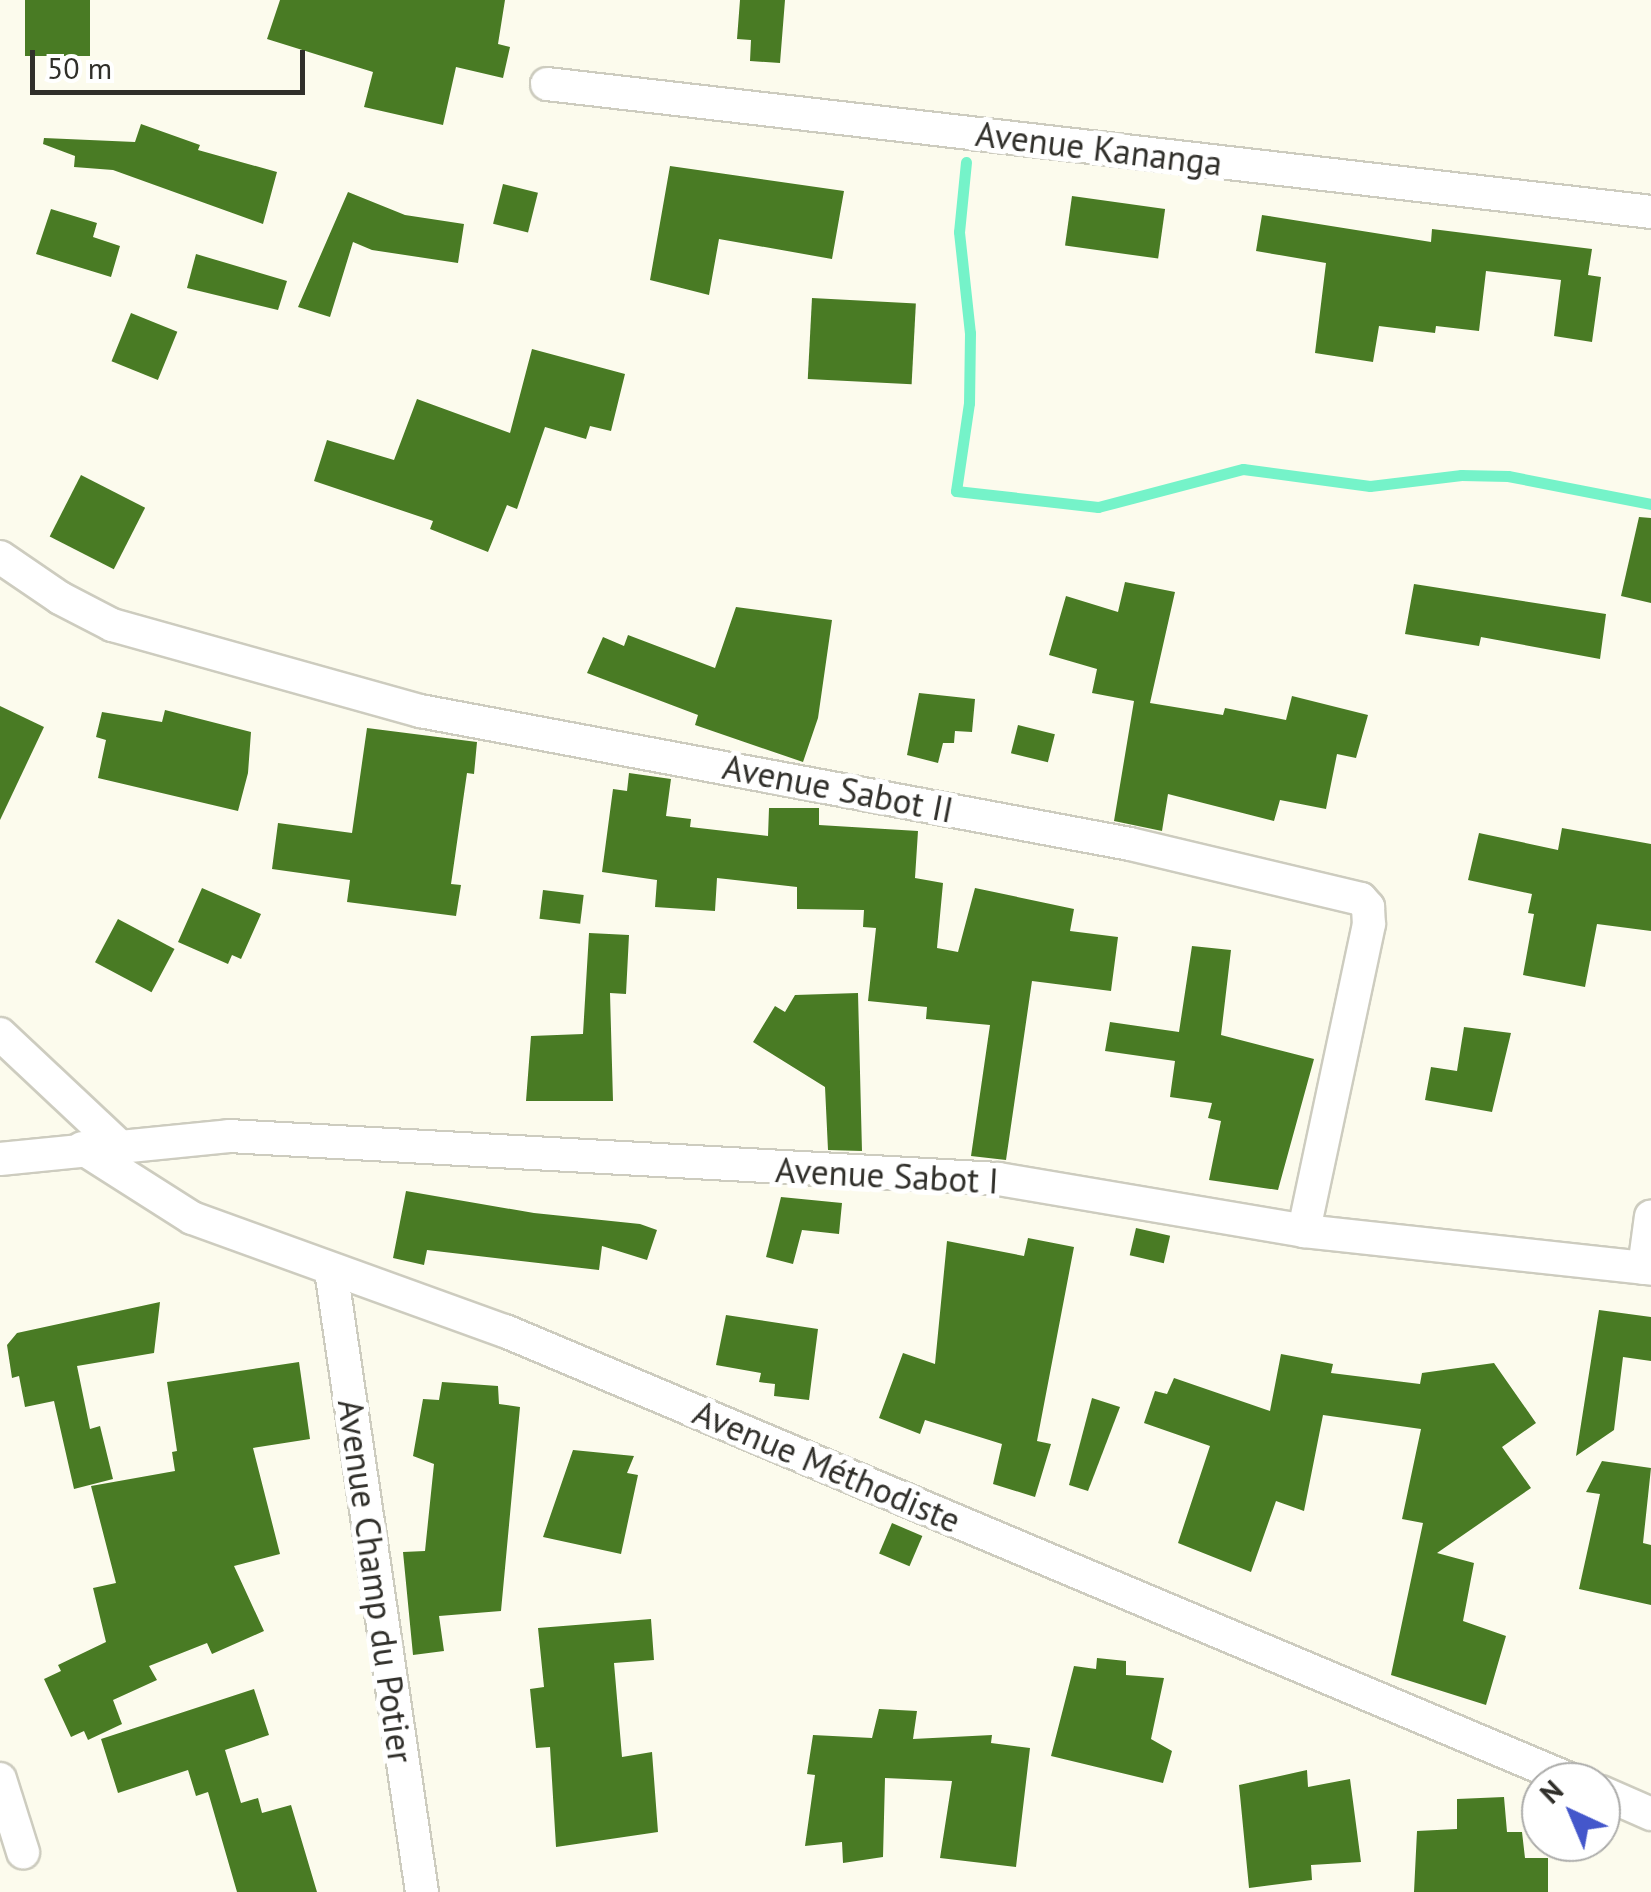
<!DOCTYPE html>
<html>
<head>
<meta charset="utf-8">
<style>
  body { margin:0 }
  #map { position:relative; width:1651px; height:1892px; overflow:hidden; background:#fcfbed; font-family:"PT Sans",sans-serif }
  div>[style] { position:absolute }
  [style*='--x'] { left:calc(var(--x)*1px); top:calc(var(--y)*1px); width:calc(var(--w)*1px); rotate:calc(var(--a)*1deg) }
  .stream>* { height:11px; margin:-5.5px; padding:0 5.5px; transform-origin:5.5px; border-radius:5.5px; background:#75f3c9 }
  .building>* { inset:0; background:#497b24; transform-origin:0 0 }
  .roads { filter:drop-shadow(2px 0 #cdccbf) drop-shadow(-2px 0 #cdccbf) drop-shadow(0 2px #cdccbf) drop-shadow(0 -2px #cdccbf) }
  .street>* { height:32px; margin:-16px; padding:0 16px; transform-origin:16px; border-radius:16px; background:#fff }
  span { translate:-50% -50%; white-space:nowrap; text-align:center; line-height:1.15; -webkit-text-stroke:10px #fff; paint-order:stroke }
  .street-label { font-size:35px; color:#302f2a }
  .north { position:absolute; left:1521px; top:1762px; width:100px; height:100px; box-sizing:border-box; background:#fff; border:2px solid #acacaa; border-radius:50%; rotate:316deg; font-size:28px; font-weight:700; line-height:40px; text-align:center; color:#302f2a }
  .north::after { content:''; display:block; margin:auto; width:35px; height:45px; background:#4457cb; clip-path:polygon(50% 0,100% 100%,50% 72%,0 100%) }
  .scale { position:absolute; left:30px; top:50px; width:275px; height:45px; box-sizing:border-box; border:5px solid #302f2a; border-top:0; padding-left:12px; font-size:30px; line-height:35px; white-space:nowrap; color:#302f2a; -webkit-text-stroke:8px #fff; paint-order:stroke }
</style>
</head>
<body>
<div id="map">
  <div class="stream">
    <i style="--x:966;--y:162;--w:70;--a:95.7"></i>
    <i style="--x:959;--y:232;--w:102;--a:83.8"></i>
    <i style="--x:970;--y:333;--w:70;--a:90.8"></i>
    <i style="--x:969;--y:403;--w:89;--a:98.4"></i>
    <i style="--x:956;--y:491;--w:143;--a:6.4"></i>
    <i style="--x:1098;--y:507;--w:150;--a:-14.7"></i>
    <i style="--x:1243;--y:469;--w:128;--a:7.6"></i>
    <i style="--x:1370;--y:486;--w:92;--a:-6.9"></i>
    <i style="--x:1461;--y:475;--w:47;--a:1.2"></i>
    <i style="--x:1508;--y:476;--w:146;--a:11.1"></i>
  </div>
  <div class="building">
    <i style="left:25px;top:0;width:65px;height:56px"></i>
    <i style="clip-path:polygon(280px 0,505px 0,498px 44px,510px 47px,503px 78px,456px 67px,443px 125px,364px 107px,373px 72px,267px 39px)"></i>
    <i style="clip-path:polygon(740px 0,785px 0,780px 63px,750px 61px,751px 40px,737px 39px)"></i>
    <i style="clip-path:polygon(141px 124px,200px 145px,198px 150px,277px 172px,263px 224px,113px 170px,74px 167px,75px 156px,43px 144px,44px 138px,135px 142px)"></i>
    <i style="clip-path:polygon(670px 166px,844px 191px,832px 259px,719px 239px,709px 295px,650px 280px)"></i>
    <i style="left:503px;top:184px;width:36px;height:41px;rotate:14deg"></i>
    <i style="clip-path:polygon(348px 192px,405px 215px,464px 224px,458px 263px,372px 250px,353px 242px,330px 317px,298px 307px)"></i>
    <i style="left:1072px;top:196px;width:94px;height:50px;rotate:8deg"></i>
    <i style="clip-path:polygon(51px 209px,97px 223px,93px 237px,120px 246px,111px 277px,36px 254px)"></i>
    <i style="clip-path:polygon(1262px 215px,1431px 242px,1432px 229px,1592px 249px,1588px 275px,1601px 277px,1592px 342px,1554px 336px,1561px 280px,1486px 271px,1479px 331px,1436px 326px,1435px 333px,1379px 326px,1373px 362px,1315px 353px,1326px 263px,1256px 251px)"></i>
    <i style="clip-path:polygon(196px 254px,287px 281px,278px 310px,187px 288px)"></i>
    <i style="left:812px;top:298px;width:104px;height:81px;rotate:3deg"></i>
    <i style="left:131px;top:313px;width:50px;height:52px;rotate:22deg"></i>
    <i style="clip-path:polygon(532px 349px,625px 374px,611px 431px,590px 426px,586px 439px,545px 427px,517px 509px,507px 505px,488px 552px,430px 529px,433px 521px,314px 481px,327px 440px,394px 460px,417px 399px,510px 433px)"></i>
    <i style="left:81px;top:475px;width:72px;height:69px;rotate:27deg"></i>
    <i style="clip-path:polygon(1639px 517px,1651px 518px,1651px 603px,1621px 596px)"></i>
    <i style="clip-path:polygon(1125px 582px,1175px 592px,1150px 703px,1223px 715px,1225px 708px,1286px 720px,1292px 696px,1368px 715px,1356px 758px,1337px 754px,1326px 809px,1280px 800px,1274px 821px,1168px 794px,1162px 831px,1114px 821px,1134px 701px,1092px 693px,1097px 669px,1049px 655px,1066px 596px,1118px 612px)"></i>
    <i style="clip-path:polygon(1414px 584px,1606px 614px,1600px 659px,1481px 637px,1479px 646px,1405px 634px)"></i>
    <i style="clip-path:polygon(736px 607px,832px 620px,818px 718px,803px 762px,695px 725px,698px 715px,587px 673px,603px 637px,624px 646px,628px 635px,715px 668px)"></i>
    <i style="clip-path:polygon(919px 693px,975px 699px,972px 732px,955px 731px,954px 743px,943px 743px,938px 763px,907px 755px)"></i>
    <i style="clip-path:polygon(0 706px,44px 727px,0 820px)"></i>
    <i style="clip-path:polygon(165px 710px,251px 732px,248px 773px,238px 811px,98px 778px,106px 740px,96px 737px,102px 712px,162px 722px)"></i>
    <i style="left:1018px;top:725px;width:38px;height:29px;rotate:14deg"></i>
    <i style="clip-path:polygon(367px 728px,477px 742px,474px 774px,467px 773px,451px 884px,461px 885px,456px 916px,347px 902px,350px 880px,272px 869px,278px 823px,352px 833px)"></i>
    <i style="clip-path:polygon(629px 773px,671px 779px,666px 816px,691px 819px,690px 827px,768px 836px,769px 808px,819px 808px,819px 825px,918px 831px,915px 878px,943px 883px,937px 948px,958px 952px,975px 888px,1074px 909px,1070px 931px,1118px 937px,1111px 991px,1032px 981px,1006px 1160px,971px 1156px,990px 1025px,926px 1019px,927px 1007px,868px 1001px,876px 928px,863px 927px,864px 910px,797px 909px,797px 887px,717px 878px,715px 911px,655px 907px,657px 880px,602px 872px,613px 789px,627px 791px)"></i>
    <i style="clip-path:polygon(1562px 828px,1651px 844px,1651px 931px,1597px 924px,1585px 987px,1523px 975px,1534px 914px,1528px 913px,1532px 894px,1468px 880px,1479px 833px,1558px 850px)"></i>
    <i style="clip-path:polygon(202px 888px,261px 914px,241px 959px,232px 955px,228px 964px,178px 942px)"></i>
    <i style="left:543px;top:890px;width:41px;height:29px;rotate:7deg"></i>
    <i style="left:118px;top:919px;width:64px;height:49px;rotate:28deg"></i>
    <i style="clip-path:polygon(589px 933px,629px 935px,626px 994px,610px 993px,613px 1101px,526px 1101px,531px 1036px,583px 1034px)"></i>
    <i style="clip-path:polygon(1192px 946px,1231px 950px,1221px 1035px,1314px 1059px,1278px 1190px,1209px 1180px,1221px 1121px,1208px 1118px,1212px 1103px,1170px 1097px,1175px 1061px,1105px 1051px,1110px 1022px,1179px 1032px)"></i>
    <i style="clip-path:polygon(858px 993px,862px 1151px,828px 1150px,825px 1087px,753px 1042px,775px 1006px,785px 1012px,795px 995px)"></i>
    <i style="clip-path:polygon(1464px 1027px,1511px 1033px,1492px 1112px,1425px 1100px,1431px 1067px,1457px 1071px)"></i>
    <i style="clip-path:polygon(406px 1191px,534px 1213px,640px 1224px,657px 1230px,647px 1260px,602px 1246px,599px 1270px,427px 1250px,424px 1265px,393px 1258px)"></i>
    <i style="clip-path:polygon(781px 1197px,842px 1203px,839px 1234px,802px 1230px,793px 1264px,766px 1257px)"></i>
    <i style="left:1136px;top:1228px;width:35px;height:28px;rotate:13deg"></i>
    <i style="clip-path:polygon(1028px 1238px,1074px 1247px,1037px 1441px,1051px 1444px,1035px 1497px,993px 1484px,1002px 1444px,925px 1420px,920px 1434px,879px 1418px,903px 1353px,935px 1364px,947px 1241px,1024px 1256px)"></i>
    <i style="clip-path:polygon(160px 1302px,154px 1353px,77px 1366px,90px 1429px,100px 1426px,113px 1479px,74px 1489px,54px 1401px,25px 1407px,19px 1376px,12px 1378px,7px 1345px,17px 1333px)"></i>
    <i style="clip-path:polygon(1599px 1310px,1651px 1317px,1651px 1361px,1623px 1357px,1614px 1430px,1576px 1456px)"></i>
    <i style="clip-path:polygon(726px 1315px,818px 1329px,809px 1400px,774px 1396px,775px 1384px,759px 1382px,761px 1373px,716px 1365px)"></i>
    <i style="clip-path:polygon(1281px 1354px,1333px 1364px,1331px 1373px,1420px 1384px,1422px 1373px,1494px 1363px,1536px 1423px,1502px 1447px,1531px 1488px,1437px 1553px,1474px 1563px,1463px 1621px,1506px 1636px,1486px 1705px,1391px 1675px,1423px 1523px,1402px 1519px,1421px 1429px,1323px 1415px,1304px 1511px,1276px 1501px,1251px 1572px,1178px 1543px,1210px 1446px,1144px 1423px,1155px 1391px,1167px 1394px,1174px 1378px,1270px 1411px)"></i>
    <i style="clip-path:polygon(299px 1362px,310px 1439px,253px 1448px,280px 1554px,234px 1566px,264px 1631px,212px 1654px,207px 1643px,149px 1666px,157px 1680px,113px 1700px,122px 1724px,88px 1740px,84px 1731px,71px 1737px,44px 1679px,61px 1671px,58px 1665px,106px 1642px,93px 1588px,116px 1583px,91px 1486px,175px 1471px,172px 1452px,177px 1451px,167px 1382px)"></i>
    <i style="clip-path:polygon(442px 1382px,498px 1386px,499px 1404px,520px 1407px,501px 1611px,439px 1616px,444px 1651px,413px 1655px,403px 1552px,425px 1551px,434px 1464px,413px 1456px,423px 1399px,439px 1400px)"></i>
    <i style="clip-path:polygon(1092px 1398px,1120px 1407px,1088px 1491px,1069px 1485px)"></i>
    <i style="clip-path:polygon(573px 1450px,634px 1456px,627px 1473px,638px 1475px,621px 1554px,543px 1537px)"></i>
    <i style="clip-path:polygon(1602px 1461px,1651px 1468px,1643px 1543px,1651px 1545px,1651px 1605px,1579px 1589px,1600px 1494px,1586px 1492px)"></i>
    <i style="left:892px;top:1523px;width:33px;height:33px;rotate:23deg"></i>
    <i style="clip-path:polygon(651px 1619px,654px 1660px,614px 1663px,622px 1757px,652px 1752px,658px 1832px,556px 1847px,550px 1747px,536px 1748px,530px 1689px,544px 1687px,538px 1628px)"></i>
    <i style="clip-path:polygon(1097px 1658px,1126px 1661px,1126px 1675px,1164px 1678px,1151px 1739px,1172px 1751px,1163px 1783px,1051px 1756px,1074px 1666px,1096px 1669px)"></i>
    <i style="clip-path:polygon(254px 1689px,269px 1735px,225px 1750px,241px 1803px,258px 1798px,262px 1813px,291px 1805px,317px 1892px,237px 1892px,208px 1792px,196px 1796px,188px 1770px,118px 1793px,101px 1739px)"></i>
    <i style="clip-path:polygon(879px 1709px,917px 1711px,913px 1739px,992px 1735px,991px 1743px,1030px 1748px,1016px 1867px,940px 1858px,952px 1781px,885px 1778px,883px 1857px,843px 1863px,842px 1842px,805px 1846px,815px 1775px,807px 1774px,813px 1735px,872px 1738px)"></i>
    <i style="clip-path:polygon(1307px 1770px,1308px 1787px,1350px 1779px,1361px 1862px,1311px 1865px,1312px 1880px,1249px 1888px,1239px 1785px)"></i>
    <i style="clip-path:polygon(1504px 1797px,1507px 1832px,1522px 1832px,1525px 1858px,1548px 1858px,1548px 1892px,1414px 1892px,1417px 1831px,1457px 1829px,1457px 1799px)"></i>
  </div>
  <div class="roads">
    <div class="street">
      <i style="--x:547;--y:84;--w:1111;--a:6.61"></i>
      <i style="--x:0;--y:557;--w:73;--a:34.3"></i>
      <i style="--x:60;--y:598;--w:59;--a:27.4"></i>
      <i style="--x:112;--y:625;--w:320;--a:15.6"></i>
      <i style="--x:420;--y:711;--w:722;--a:10.61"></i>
      <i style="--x:1130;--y:844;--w:237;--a:13.4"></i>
      <i style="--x:1361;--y:899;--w:11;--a:49"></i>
      <i style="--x:1368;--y:907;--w:17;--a:87"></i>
      <i style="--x:1369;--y:924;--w:314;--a:102"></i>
      <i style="--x:0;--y:1034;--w:162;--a:43.2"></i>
      <i style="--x:82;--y:1148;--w:130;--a:32.5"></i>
      <i style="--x:192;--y:1218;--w:333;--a:19.9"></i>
      <i style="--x:505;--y:1331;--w:1162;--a:22.84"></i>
      <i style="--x:0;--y:1159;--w:230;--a:-5.7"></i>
      <i style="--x:229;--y:1136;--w:770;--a:3.2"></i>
      <i style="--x:998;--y:1179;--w:310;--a:9.6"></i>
      <i style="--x:1304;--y:1231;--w:349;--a:6.2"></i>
      <i style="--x:1644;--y:1268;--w:52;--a:-82.3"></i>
      <i style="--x:331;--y:1270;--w:629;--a:81.68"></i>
      <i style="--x:0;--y:1779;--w:77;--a:72.5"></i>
      <i style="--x:1601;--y:1792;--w:55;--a:23.7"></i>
    </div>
  </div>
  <div class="street-label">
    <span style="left:1099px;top:148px;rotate:7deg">Avenue Kananga</span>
    <span style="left:838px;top:788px;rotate:11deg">Avenue Sabot II</span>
    <span style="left:887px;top:1175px;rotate:3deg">Avenue Sabot I</span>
    <span style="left:827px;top:1466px;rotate:23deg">Avenue Méthodiste</span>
    <span style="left:376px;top:1581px;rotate:82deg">Avenue Champ du Potier</span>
  </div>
  <div class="north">N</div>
  <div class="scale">50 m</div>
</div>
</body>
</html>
